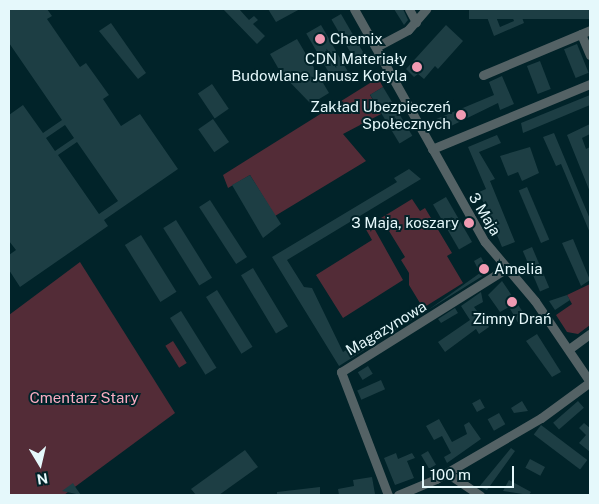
<!DOCTYPE html>
<html>
<head>
<meta charset="utf-8">
<style>
  body { margin:0 }
  #map { position:relative; width:599px; height:504px; overflow:hidden; background:#012329; font-family:"Public Sans",sans-serif }
  div>[style] { position:absolute }
  [style*='--x'] { left:calc(var(--x)*1px); top:calc(var(--y)*1px); width:calc(var(--w)*1px); rotate:calc(var(--a)*1deg) }
  .green>* { inset:0; background:#532c37; transform-origin:0 0 }
  .building>* { inset:0; background:#1d3e44; transform-origin:0 0 }
  .minor>* { height:9px; margin:-4.5px; padding:0 4.5px; transform-origin:4.5px; border-radius:4.5px; background:#546265 }
  .dots>* { width:14px; height:14px; translate:-50% -50%; box-sizing:border-box; border:2px solid #012329; border-radius:50% }
  span { translate:-50% -50%; white-space:nowrap; text-align:center; line-height:1.15; -webkit-text-stroke:4px #012329; paint-order:stroke }
  .poi-label { font-size:15px; color:#e5f8fb }
  .left { translate:0 -50%; text-align:left }
  .right { translate:-100% -50%; text-align:right }
  .street-label { font-size:15px; color:#e5f8fb }
  .park-label { font-size:15px; color:#f9acc1 }
  .frame { position:absolute; inset:0; border:10px solid #e5f8fb; pointer-events:none }
  .north { position:absolute; left:15px; top:439px; width:50px; height:50px; -webkit-text-stroke:4px #012329; paint-order:stroke; rotate:171deg; font-size:14px; font-weight:700; line-height:20px; text-align:center; color:#e5f8fb }
  .north::after { content:''; display:block; margin:auto; width:18px; height:22px; background:#e5f8fb; clip-path:polygon(50% 0,100% 100%,50% 72%,0 100%) }
  .scale { position:absolute; left:422px; top:466px; width:92px; height:22px; box-sizing:border-box; border:2px solid #e5f8fb; border-top:0; padding-left:6px; font-size:15px; line-height:18px; white-space:nowrap; color:#e5f8fb; -webkit-text-stroke:4px #012329; paint-order:stroke }
</style>
</head>
<body>
<div id="map">
  <div class="green">
    <i style="clip-path:polygon(378px 78px,383px 87px,370px 95px,381px 114px,343px 134px,366px 161px,275px 216px,250px 175px,228px 188px,223px 175px)"></i>
    <i style="clip-path:polygon(412px 199px,420px 211px,425px 208px,452px 253px,447px 256px,463px 283px,423px 308px,409px 285px,409px 273px,401px 260px,405px 257px,381px 218px)"></i>
    <i style="clip-path:polygon(370px 221px,403px 280px,343px 318px,316px 275px,372px 240px,364px 226px)"></i>
    <i style="clip-path:polygon(80px 262px,175px 413px,64px 495px,9px 495px,9px 315px)"></i>
    <i style="clip-path:polygon(590px 284px,590px 325px,578px 334px,567px 332px,556px 315px,572px 304px,567px 295px)"></i>
    <i style="left:173px;top:341px;width:26px;height:9px;rotate:58deg"></i>
  </div>
  <div class="building">
    <i style="clip-path:polygon(evenodd,9px 9px,47px 9px,52px 16px,47px 19px,80px 67px,86px 63px,109px 95px,103px 99px,121px 126px,140px 114px,178px 169px,104px 220px,108px 226px,20px 287px,9px 270px,9px 255px,16px 250px,9px 241px,9px 115px,23px 105px,43px 133px,62px 120px,9px 43px,9px 9px,65px 125px,74px 138px,55px 151px,46px 138px,65px 125px,9px 9px,77px 142px,118px 201px,99px 214px,58px 155px,77px 142px)"></i>
    <i style="clip-path:polygon(223px 9px,239px 9px,249px 20px,254px 16px,258px 20px,253px 24px,265px 36px,257px 44px)"></i>
    <i style="clip-path:polygon(268px 9px,300px 9px,276px 22px)"></i>
    <i style="clip-path:polygon(394px 9px,403px 9px,408px 20px,404px 25px)"></i>
    <i style="clip-path:polygon(484px 9px,493px 9px,500px 27px,514px 21px,509px 9px,519px 9px,524px 23px,494px 36px)"></i>
    <i style="left:590px;top:9px;width:10px;height:121px;rotate:90deg"></i>
    <i style="left:341px;top:14px;width:50px;height:11px;rotate:60deg"></i>
    <i style="clip-path:polygon(111px 23px,146px 73px,138px 79px,99px 31px)"></i>
    <i style="left:321px;top:25px;width:56px;height:17px;rotate:60deg"></i>
    <i style="clip-path:polygon(446px 25px,463px 41px,438px 69px,435px 66px,424px 79px,418px 74px,414px 77px,406px 69px)"></i>
    <i style="clip-path:polygon(297px 39px,329px 93px,311px 104px,281px 73px,270px 54px)"></i>
    <i style="left:577px;top:44px;width:31px;height:14px;rotate:68deg"></i>
    <i style="left:540px;top:61px;width:30px;height:14px;rotate:69deg"></i>
    <i style="clip-path:polygon(502px 76px,514px 104px,500px 110px,498px 103px,449px 127px,447px 123px,437px 128px,434px 120px,494px 95px,489px 82px)"></i>
    <i style="left:212px;top:84px;width:30px;height:17px;rotate:56deg"></i>
    <i style="left:383px;top:87px;width:57px;height:15px;rotate:59deg"></i>
    <i style="clip-path:polygon(590px 95px,590px 105px,523px 133px,521px 123px)"></i>
    <i style="left:213px;top:119px;width:28px;height:18px;rotate:55deg"></i>
    <i style="clip-path:polygon(590px 124px,590px 134px,582px 138px,586px 149px,590px 147px,590px 192px,567px 135px)"></i>
    <i style="clip-path:polygon(554px 133px,590px 219px,590px 233px,561px 164px,556px 166px,543px 137px)"></i>
    <i style="clip-path:polygon(497px 135px,501px 143px,479px 152px,495px 179px,490px 181px,515px 242px,502px 247px,479px 192px,486px 189px,468px 147px)"></i>
    <i style="clip-path:polygon(530px 147px,539px 173px,522px 181px,518px 172px,508px 176px,500px 156px)"></i>
    <i style="clip-path:polygon(409px 169px,421px 179px,287px 260px,304px 287px,312px 288px,343px 352px,414px 309px,418px 316px,339px 366px,272px 257px,397px 182px,394px 178px)"></i>
    <i style="clip-path:polygon(250px 175px,281px 224px,263px 238px,232px 185px)"></i>
    <i style="left:527px;top:187px;width:57px;height:9px;rotate:67deg"></i>
    <i style="left:446px;top:197px;width:52px;height:15px;rotate:60deg"></i>
    <i style="left:210px;top:200px;width:68px;height:13px;rotate:57deg"></i>
    <i style="left:176px;top:220px;width:68px;height:15px;rotate:58deg"></i>
    <i style="left:141px;top:235px;width:67px;height:19px;rotate:58deg"></i>
    <i style="clip-path:polygon(573px 239px,590px 280px,581px 286px,562px 243px)"></i>
    <i style="left:532px;top:247px;width:44px;height:10px;rotate:67deg"></i>
    <i style="clip-path:polygon(481px 257px,489px 272px,428px 310px,480px 273px,474px 261px)"></i>
    <i style="left:253px;top:268px;width:68px;height:14px;rotate:59deg"></i>
    <i style="clip-path:polygon(502px 281px,529px 321px,520px 326px,509px 307px,500px 312px,488px 295px)"></i>
    <i style="left:217px;top:290px;width:67px;height:13px;rotate:58deg"></i>
    <i style="clip-path:polygon(481px 292px,483px 302px,474px 307px,489px 327px,479px 334px,476px 329px,445px 352px,438px 342px,470px 320px,461px 306px)"></i>
    <i style="clip-path:polygon(567px 295px,570px 300px,555px 310px,549px 301px)"></i>
    <i style="clip-path:polygon(455px 308px,458px 313px,441px 323px,438px 319px)"></i>
    <i style="left:181px;top:311px;width:67px;height:13px;rotate:58deg"></i>
    <i style="clip-path:polygon(537px 334px,561px 372px,552px 377px,526px 341px)"></i>
    <i style="left:368px;top:366px;width:9px;height:12px;rotate:58deg"></i>
    <i style="left:381px;top:380px;width:10px;height:26px;rotate:66deg"></i>
    <i style="left:480px;top:399px;width:10px;height:9px;rotate:61deg"></i>
    <i style="clip-path:polygon(522px 401px,528px 411px,514px 413px,511px 408px)"></i>
    <i style="left:578px;top:401px;width:9px;height:33px;rotate:49deg"></i>
    <i style="left:499px;top:413px;width:13px;height:13px;rotate:61deg"></i>
    <i style="clip-path:polygon(439px 419px,452px 442px,467px 434px,464px 425px,469px 422px,481px 439px,447px 463px,444px 457px,451px 453px,442px 436px,434px 440px,426px 426px)"></i>
    <i style="clip-path:polygon(584px 423px,590px 428px,590px 452px,579px 443px,586px 435px,579px 428px)"></i>
    <i style="left:541px;top:425px;width:58px;height:12px;rotate:37deg"></i>
    <i style="clip-path:polygon(511px 448px,515px 451px,487px 490px,479px 487px)"></i>
    <i style="clip-path:polygon(245px 450px,258px 467px,219px 495px,196px 495px,191px 489px)"></i>
    <i style="left:428px;top:451px;width:16px;height:8px;rotate:60deg"></i>
    <i style="clip-path:polygon(396px 453px,398px 459px,412px 453px,415px 458px,407px 461px,414px 478px,395px 485px,384px 458px)"></i>
    <i style="left:530px;top:459px;width:17px;height:10px;rotate:28deg"></i>
    <i style="clip-path:polygon(372px 477px,375px 494px,339px 495px,338px 489px,354px 486px,353px 480px)"></i>
    <i style="clip-path:polygon(509px 480px,531px 492px,529px 495px,503px 491px)"></i>
    <i style="clip-path:polygon(73px 483px,76px 488px,81px 495px,62px 491px)"></i>
    <i style="clip-path:polygon(320px 487px,320px 495px,277px 495px,277px 492px)"></i>
  </div>
  <div class="minor">
    <i style="--x:354;--y:9;--w:267;--a:60.7"></i>
    <i style="--x:485;--y:242;--w:77;--a:49.7"></i>
    <i style="--x:535;--y:301;--w:98;--a:55.8"></i>
    <i style="--x:409;--y:9;--w:15;--a:62"></i>
    <i style="--x:581;--y:34;--w:23;--a:67"></i>
    <i style="--x:376;--y:47;--w:36;--a:-28"></i>
    <i style="--x:408;--y:30;--w:28;--a:-49"></i>
    <i style="--x:483;--y:75;--w:116;--a:-22.8"></i>
    <i style="--x:432;--y:149;--w:171;--a:-22.4"></i>
    <i style="--x:569;--y:349;--w:26;--a:-36"></i>
    <i style="--x:447;--y:473;--w:40;--a:34"></i>
    <i style="--x:388;--y:495;--w:132;--a:-110.9"></i>
    <i style="--x:341;--y:372;--w:196;--a:-32.1"></i>
    <i style="--x:398;--y:495;--w:41;--a:-22.8"></i>
    <i style="--x:436;--y:479;--w:121;--a:-30.2"></i>
    <i style="--x:541;--y:418;--w:61;--a:-36.3"></i>
  </div>
  <div class="dots">
    <i style="left:320px;top:39px;background:#f19ab2"></i>
    <i style="left:417px;top:67px;background:#f19ab2"></i>
    <i style="left:461px;top:115px;background:#f19ab2"></i>
    <i style="left:469px;top:223px;background:#f19ab2"></i>
    <i style="left:484px;top:269px;background:#f19ab2"></i>
    <i style="left:512px;top:302px;background:#f19ab2"></i>
  </div>
  <div class="poi-label">
    <span class="left" style="left:330px;top:39px">Chemix</span>
    <span class="right" style="left:407px;top:67px">CDN Materiały<br>Budowlane Janusz Kotyla</span>
    <span class="right" style="left:451px;top:115px">Zakład Ubezpieczeń<br>Społecznych</span>
    <span class="right" style="left:459px;top:223px">3 Maja, koszary</span>
    <span class="left" style="left:494px;top:269px">Amelia</span>
    <span style="left:512px;top:319px">Zimny Drań</span>
  </div>
  <div class="street-label">
    <span style="left:485px;top:214px;rotate:59deg">3 Maja</span>
    <span style="left:386px;top:328px;rotate:-31deg">Magazynowa</span>
  </div>
  <div class="park-label">
    <span style="left:84px;top:398px">Cmentarz Stary</span>
  </div>
  <div class="frame"></div>
  <div class="north">N</div>
  <div class="scale">100 m</div>
</div>
</body>
</html>
